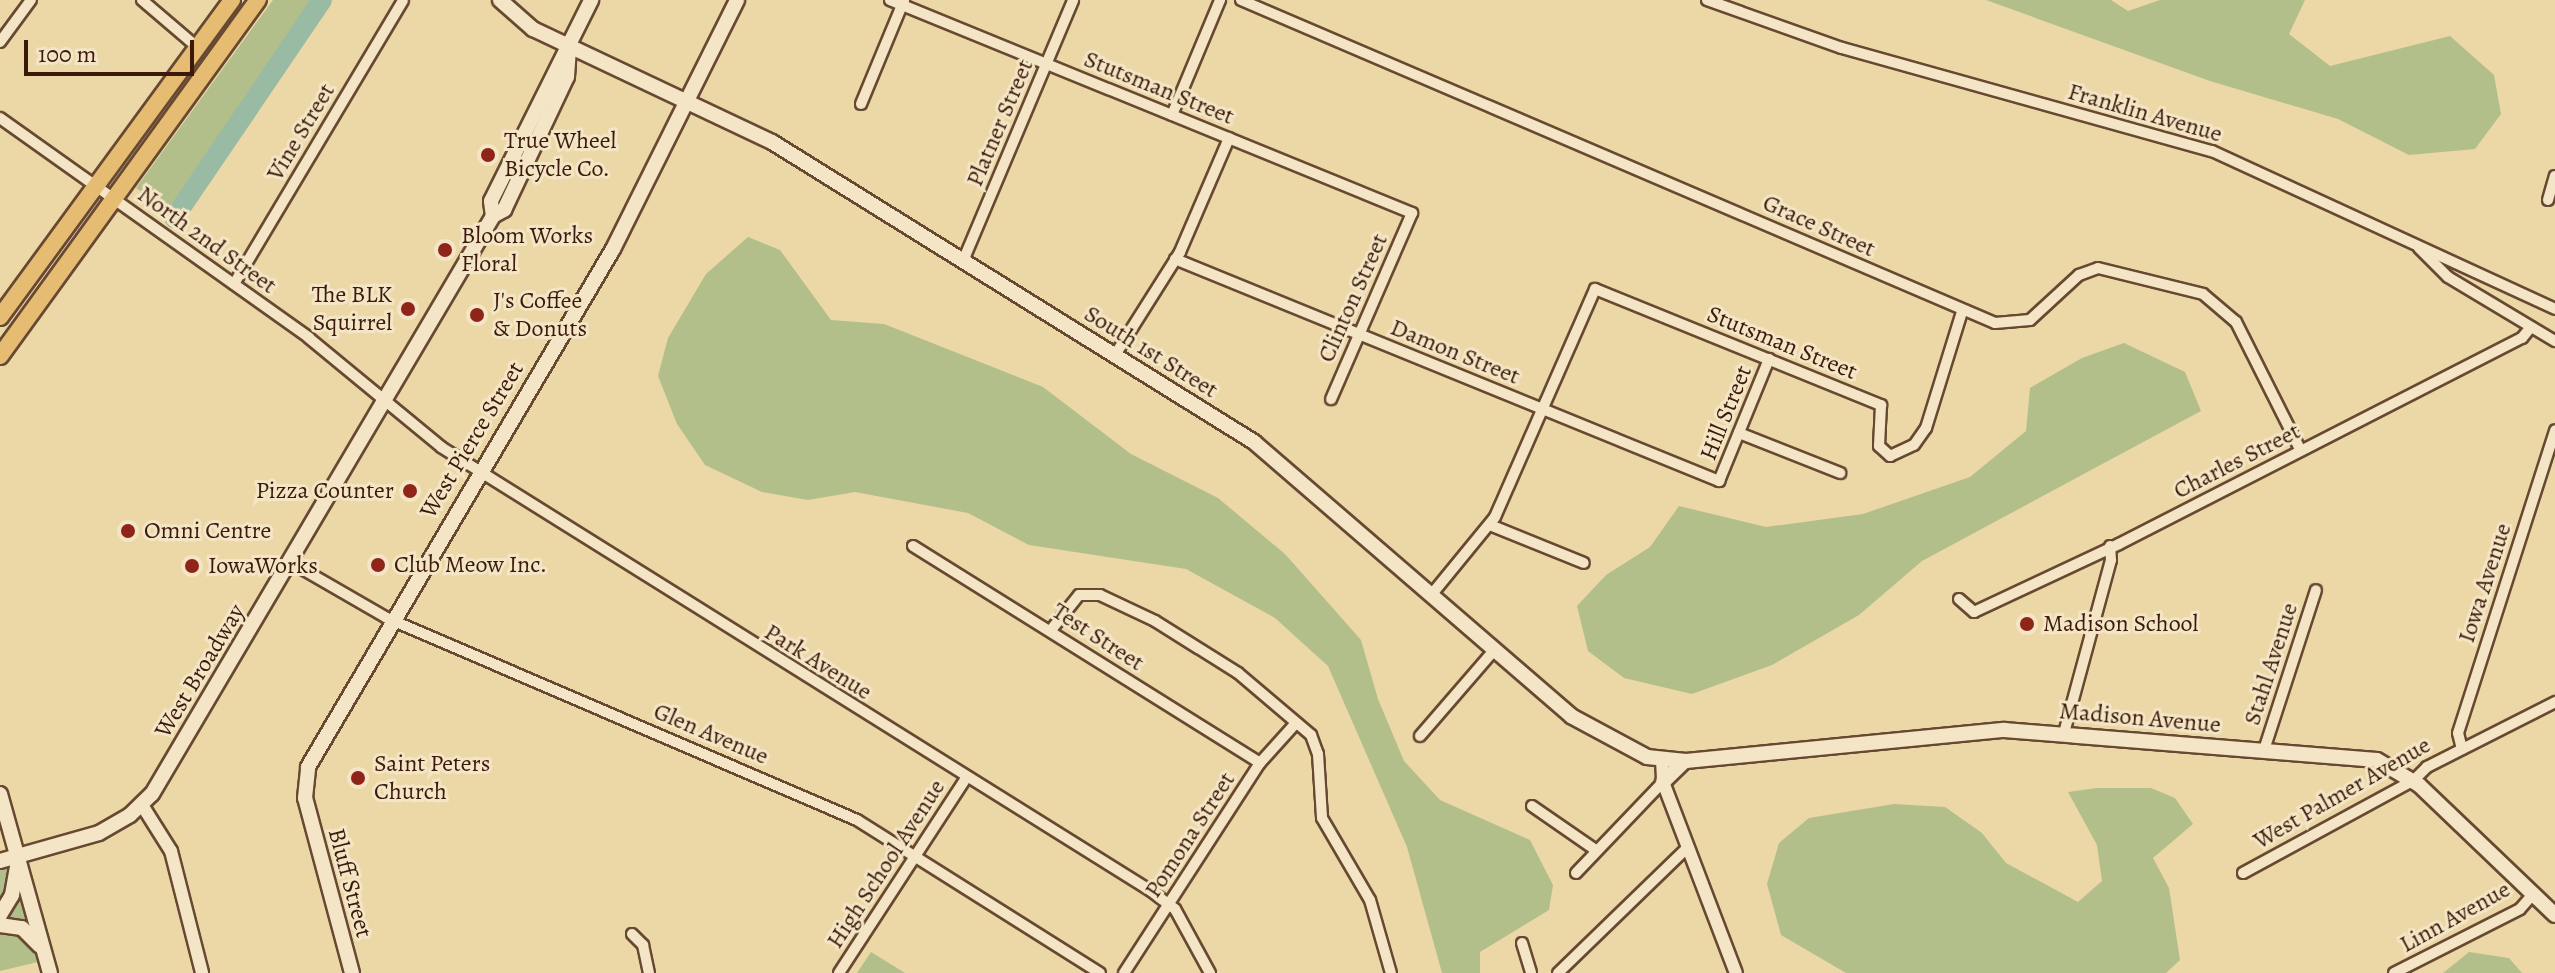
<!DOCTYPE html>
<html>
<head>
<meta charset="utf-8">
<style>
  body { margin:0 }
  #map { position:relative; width:2555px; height:973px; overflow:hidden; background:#ecd7a6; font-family:Alegreya,serif }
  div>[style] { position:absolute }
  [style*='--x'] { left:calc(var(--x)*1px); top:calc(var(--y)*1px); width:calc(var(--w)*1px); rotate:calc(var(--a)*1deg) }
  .green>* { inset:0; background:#b3bf8a }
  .river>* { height:20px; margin:-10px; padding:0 10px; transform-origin:10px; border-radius:10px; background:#99baa3 }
  .roads { filter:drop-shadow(2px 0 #674932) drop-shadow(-2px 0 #674932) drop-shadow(0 2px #674932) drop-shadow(0 -2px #674932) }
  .minor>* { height:10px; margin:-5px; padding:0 5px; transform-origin:5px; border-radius:5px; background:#f3e5c5 }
  .tertiary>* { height:12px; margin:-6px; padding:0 6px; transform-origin:6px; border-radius:6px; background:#f3e5c5 }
  .secondary>* { height:14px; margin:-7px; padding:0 7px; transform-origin:7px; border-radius:7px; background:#f3e5c5 }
  .primary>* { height:16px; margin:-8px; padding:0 8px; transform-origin:8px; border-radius:8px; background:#e6bc73 }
  .dots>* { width:22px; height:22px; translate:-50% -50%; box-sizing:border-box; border:4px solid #f3e5c5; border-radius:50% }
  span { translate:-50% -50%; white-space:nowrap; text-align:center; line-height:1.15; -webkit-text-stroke:6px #f3e5c5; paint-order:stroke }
  .street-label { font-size:24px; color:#3b1a0b }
  .poi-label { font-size:24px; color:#3b1a0b }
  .left { translate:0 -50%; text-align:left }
  .right { translate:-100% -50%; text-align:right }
  .scale { position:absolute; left:24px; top:40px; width:170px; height:36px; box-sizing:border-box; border:4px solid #3b1a0b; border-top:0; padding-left:10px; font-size:24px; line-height:28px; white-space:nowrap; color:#3b1a0b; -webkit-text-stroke:6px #f3e5c5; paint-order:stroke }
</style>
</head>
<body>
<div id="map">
  <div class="green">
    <i style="clip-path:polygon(273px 0,322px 0,182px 218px,136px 188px)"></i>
    <i style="clip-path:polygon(1986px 0,2111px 0,2128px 11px,2160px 0,2305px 0,2289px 34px,2330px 66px,2450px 36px,2494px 75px,2501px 114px,2475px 149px,2409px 155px,2338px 119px,2210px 81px)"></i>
    <i style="clip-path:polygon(748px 237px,780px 250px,831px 320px,884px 324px,1043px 387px,1131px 454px,1218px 498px,1285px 554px,1361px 640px,1378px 699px,1404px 761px,1440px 800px,1530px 840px,1553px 885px,1549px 910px,1480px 952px,1480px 973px,1442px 973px,1407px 847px,1328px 666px,1275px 618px,1186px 569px,1029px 545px,968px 513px,855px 492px,808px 500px,762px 492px,705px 465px,677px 424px,658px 376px,668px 338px,706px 274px)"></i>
    <i style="clip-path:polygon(2124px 343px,2185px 372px,2201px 411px,1922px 561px,1859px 615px,1772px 665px,1692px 694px,1624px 678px,1588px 651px,1577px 606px,1606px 575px,1650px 547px,1679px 506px,1766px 527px,1863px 514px,1970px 477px,2026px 431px,2030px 388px,2082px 358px)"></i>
    <i style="clip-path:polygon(2097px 788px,2151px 788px,2175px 798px,2193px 824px,2153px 858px,2169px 888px,2180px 960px,2166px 973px,1846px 973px,1781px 935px,1767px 884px,1779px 843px,1809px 818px,1894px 804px,1945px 807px,1982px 833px,2006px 863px,2078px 902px,2102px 881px,2097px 845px,2068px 792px)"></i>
    <i style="clip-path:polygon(19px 856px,46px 960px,0 971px,0 861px)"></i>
    <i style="clip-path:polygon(871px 952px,905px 973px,857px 973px)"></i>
    <i style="clip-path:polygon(2469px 952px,2509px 958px,2522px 973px,2443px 973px)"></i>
  </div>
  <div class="river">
    <i style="--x:174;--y:218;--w:263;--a:-55.8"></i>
  </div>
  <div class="roads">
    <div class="minor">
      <i style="--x:142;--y:0;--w:72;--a:40.5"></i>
      <i style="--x:890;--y:0;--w:564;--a:22.2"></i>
      <i style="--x:1412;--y:213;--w:203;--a:113.5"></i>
      <i style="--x:1241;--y:0;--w:820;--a:23.19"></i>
      <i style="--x:1995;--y:323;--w:35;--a:-5"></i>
      <i style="--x:2030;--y:320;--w:67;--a:-42.6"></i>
      <i style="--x:2079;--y:275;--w:20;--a:-20"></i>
      <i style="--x:2098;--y:268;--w:108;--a:13.9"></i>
      <i style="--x:2203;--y:294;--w:43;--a:40.3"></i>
      <i style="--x:2236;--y:322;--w:144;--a:63.3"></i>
      <i style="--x:1707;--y:0;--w:143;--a:19.6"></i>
      <i style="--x:1842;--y:48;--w:384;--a:15.6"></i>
      <i style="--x:2212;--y:151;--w:378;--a:24.7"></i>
      <i style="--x:0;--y:42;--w:52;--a:-53.6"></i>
      <i style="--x:861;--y:104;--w:113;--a:-67.5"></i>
      <i style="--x:1172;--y:115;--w:125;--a:-67.3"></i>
      <i style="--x:0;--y:118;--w:379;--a:35.4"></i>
      <i style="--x:309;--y:338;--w:171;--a:39.5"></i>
      <i style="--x:441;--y:447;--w:837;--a:32.02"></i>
      <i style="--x:1151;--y:891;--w:30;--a:37"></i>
      <i style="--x:1175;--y:909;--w:73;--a:61.3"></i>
      <i style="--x:2548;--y:200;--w:25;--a:-74"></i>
      <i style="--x:2419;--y:248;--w:41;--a:45"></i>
      <i style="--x:2448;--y:277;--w:125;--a:30.9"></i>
      <i style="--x:1175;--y:259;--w:588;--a:22.2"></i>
      <i style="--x:1719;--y:481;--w:132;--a:-67.7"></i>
      <i style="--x:963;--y:261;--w:283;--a:-67.1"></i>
      <i style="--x:234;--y:284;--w:330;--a:-59.2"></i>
      <i style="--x:1115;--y:355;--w:122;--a:-57.7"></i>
      <i style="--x:1180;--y:252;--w:124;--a:-66.7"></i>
      <i style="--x:1739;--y:433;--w:109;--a:21.6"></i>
      <i style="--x:1490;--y:525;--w:101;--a:22"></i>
      <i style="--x:913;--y:546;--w:409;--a:32"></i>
      <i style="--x:290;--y:562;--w:112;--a:30"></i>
      <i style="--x:387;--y:618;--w:512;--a:23.26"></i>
      <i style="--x:857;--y:820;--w:287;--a:32.2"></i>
      <i style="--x:1432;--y:594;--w:99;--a:-50.7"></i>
      <i style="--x:1495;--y:517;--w:249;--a:-66.3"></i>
      <i style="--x:1595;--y:289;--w:309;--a:22.1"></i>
      <i style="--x:1881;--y:405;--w:41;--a:92.8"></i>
      <i style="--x:1879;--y:446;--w:15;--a:42"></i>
      <i style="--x:1890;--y:456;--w:26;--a:-25"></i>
      <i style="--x:1914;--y:445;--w:21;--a:-55"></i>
      <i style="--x:1926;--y:428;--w:121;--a:-72.8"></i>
      <i style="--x:1959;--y:599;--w:20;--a:41"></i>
      <i style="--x:1974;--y:612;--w:160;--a:-25.1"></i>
      <i style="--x:2119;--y:544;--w:453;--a:-27.1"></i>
      <i style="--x:2522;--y:338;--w:14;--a:-51"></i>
      <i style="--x:1051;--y:630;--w:45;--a:-51.3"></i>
      <i style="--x:1079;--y:595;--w:21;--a:0"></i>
      <i style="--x:1100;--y:595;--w:61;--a:25.3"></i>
      <i style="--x:1155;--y:621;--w:98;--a:32.1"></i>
      <i style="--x:1238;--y:673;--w:96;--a:40.3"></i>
      <i style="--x:1311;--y:735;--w:20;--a:70"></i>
      <i style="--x:1318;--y:754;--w:64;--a:86.4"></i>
      <i style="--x:1322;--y:818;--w:95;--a:59.7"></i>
      <i style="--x:1370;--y:900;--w:76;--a:74"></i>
      <i style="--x:2064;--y:733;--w:179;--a:-74.8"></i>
      <i style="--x:2111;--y:560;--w:14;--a:-94"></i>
      <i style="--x:1420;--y:736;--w:115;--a:-49.2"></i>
      <i style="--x:2462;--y:749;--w:16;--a:-104"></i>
      <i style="--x:2458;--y:733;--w:318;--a:-72.2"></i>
      <i style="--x:2264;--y:750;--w:168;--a:-72"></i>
      <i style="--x:1532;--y:806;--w:75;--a:34.7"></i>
      <i style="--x:1576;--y:873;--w:126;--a:-46.3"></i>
      <i style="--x:2243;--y:873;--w:195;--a:-28.5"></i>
      <i style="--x:2414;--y:780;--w:18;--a:-45"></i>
      <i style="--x:2427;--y:767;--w:144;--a:-26.9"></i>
      <i style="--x:632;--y:934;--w:16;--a:45"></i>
      <i style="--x:643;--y:945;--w:29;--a:78"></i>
      <i style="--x:1522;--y:943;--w:31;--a:73"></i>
      <i style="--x:839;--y:973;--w:233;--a:-56.9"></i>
      <i style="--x:1124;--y:973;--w:250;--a:-57.1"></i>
      <i style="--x:1260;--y:763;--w:54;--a:-48"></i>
      <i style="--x:1558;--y:973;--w:180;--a:-44.1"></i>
      <i style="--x:2394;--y:973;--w:141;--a:-26.9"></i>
      <i style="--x:2520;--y:909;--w:20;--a:-49"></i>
    </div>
    <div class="tertiary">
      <i style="--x:1662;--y:760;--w:22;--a:87"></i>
      <i style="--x:1663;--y:782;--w:204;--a:69.1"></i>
      <i style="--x:142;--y:805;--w:54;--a:57.8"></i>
      <i style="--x:171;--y:851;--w:126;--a:75.7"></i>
    </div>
    <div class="secondary">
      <i style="--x:500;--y:0;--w:44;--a:41.3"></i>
      <i style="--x:533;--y:29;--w:264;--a:25.3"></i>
      <i style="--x:772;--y:142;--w:568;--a:31.9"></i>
      <i style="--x:1254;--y:442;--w:419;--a:40.8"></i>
      <i style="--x:1571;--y:716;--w:86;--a:28.3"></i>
      <i style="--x:1647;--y:757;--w:39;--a:6"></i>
      <i style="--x:1686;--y:761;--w:320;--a:-5.6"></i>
      <i style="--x:2004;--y:730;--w:374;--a:4.6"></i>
      <i style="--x:2377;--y:760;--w:49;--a:30.8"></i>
      <i style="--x:2419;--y:785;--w:188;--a:43.7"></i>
      <i style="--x:493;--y:216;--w:15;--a:-98"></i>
      <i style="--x:491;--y:201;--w:225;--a:-63.5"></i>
      <i style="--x:1663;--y:782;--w:29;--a:-44"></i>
      <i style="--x:0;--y:794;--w:186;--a:74.4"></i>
      <i style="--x:0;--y:861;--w:103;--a:-15.8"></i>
      <i style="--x:99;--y:833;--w:36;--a:-30"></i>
      <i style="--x:130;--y:815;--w:30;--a:-44"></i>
      <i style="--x:152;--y:794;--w:671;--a:-59.46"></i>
      <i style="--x:493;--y:216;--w:13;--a:-29"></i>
      <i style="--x:504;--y:210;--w:147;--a:-64.7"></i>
      <i style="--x:567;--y:77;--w:29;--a:-86"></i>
      <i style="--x:0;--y:915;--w:23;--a:-59"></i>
      <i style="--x:12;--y:895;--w:35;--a:-80"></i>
      <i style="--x:0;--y:925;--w:22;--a:8"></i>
      <i style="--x:22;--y:928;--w:25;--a:45"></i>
      <i style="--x:352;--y:973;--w:181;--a:-105"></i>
      <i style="--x:305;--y:798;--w:31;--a:-84"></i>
      <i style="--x:308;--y:767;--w:601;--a:-59.51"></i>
      <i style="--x:613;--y:249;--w:278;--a:-63.5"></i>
    </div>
    <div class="primary">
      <i style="--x:0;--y:317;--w:393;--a:-53.8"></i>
      <i style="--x:0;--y:356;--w:440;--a:-54.1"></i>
    </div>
  </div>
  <div class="dots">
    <i style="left:488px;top:155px;background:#8f2418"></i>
    <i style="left:445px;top:250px;background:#8f2418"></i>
    <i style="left:408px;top:309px;background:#8f2418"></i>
    <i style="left:477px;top:315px;background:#8f2418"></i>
    <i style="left:410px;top:491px;background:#8f2418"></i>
    <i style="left:128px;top:531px;background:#8f2418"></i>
    <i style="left:378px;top:565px;background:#8f2418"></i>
    <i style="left:192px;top:566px;background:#8f2418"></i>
    <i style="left:2027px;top:624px;background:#8f2418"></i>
    <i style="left:358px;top:778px;background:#8f2418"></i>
  </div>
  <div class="street-label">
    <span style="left:1159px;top:88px;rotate:22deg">Stutsman Street</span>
    <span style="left:2145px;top:113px;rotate:16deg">Franklin Avenue</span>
    <span style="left:1000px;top:123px;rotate:-67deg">Platner Street</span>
    <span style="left:301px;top:132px;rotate:-59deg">Vine Street</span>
    <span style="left:1819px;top:226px;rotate:24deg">Grace Street</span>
    <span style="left:207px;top:240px;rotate:36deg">North 2nd Street</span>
    <span style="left:1353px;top:298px;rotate:-66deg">Clinton Street</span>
    <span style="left:1782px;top:343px;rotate:22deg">Stutsman Street</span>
    <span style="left:1151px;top:352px;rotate:32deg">South 1st Street</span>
    <span style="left:1455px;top:352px;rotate:22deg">Damon Street</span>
    <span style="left:1726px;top:413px;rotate:-68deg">Hill Street</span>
    <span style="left:472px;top:440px;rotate:-59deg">West Pierce Street</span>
    <span style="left:2237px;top:461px;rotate:-27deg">Charles Street</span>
    <span style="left:2485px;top:583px;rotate:-72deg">Iowa Avenue</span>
    <span style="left:1098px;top:637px;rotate:33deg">Test Street</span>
    <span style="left:818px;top:662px;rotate:32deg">Park Avenue</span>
    <span style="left:2271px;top:664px;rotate:-72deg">Stahl Avenue</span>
    <span style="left:200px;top:671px;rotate:-59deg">West Broadway</span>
    <span style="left:2140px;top:718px;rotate:5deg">Madison Avenue</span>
    <span style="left:711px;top:734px;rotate:23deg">Glen Avenue</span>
    <span style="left:2342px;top:793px;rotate:-30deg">West Palmer Avenue</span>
    <span style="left:1190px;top:835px;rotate:-57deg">Pomona Street</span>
    <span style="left:886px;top:864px;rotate:-57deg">High School Avenue</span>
    <span style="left:350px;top:883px;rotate:75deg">Bluff Street</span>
    <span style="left:2455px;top:917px;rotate:-29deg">Linn Avenue</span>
  </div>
  <div class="poi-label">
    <span class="left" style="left:504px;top:155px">True Wheel<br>Bicycle Co.</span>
    <span class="left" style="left:461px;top:250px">Bloom Works<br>Floral</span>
    <span class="right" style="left:392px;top:309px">The BLK<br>Squirrel</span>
    <span class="left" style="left:493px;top:315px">J's Coffee<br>&amp; Donuts</span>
    <span class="right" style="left:394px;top:491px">Pizza Counter</span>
    <span class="left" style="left:144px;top:531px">Omni Centre</span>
    <span class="left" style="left:394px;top:565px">Club Meow Inc.</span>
    <span class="left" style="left:208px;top:566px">IowaWorks</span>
    <span class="left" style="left:2043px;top:624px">Madison School</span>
    <span class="left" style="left:374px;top:778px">Saint Peters<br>Church</span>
  </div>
  <div class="scale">100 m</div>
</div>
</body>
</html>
